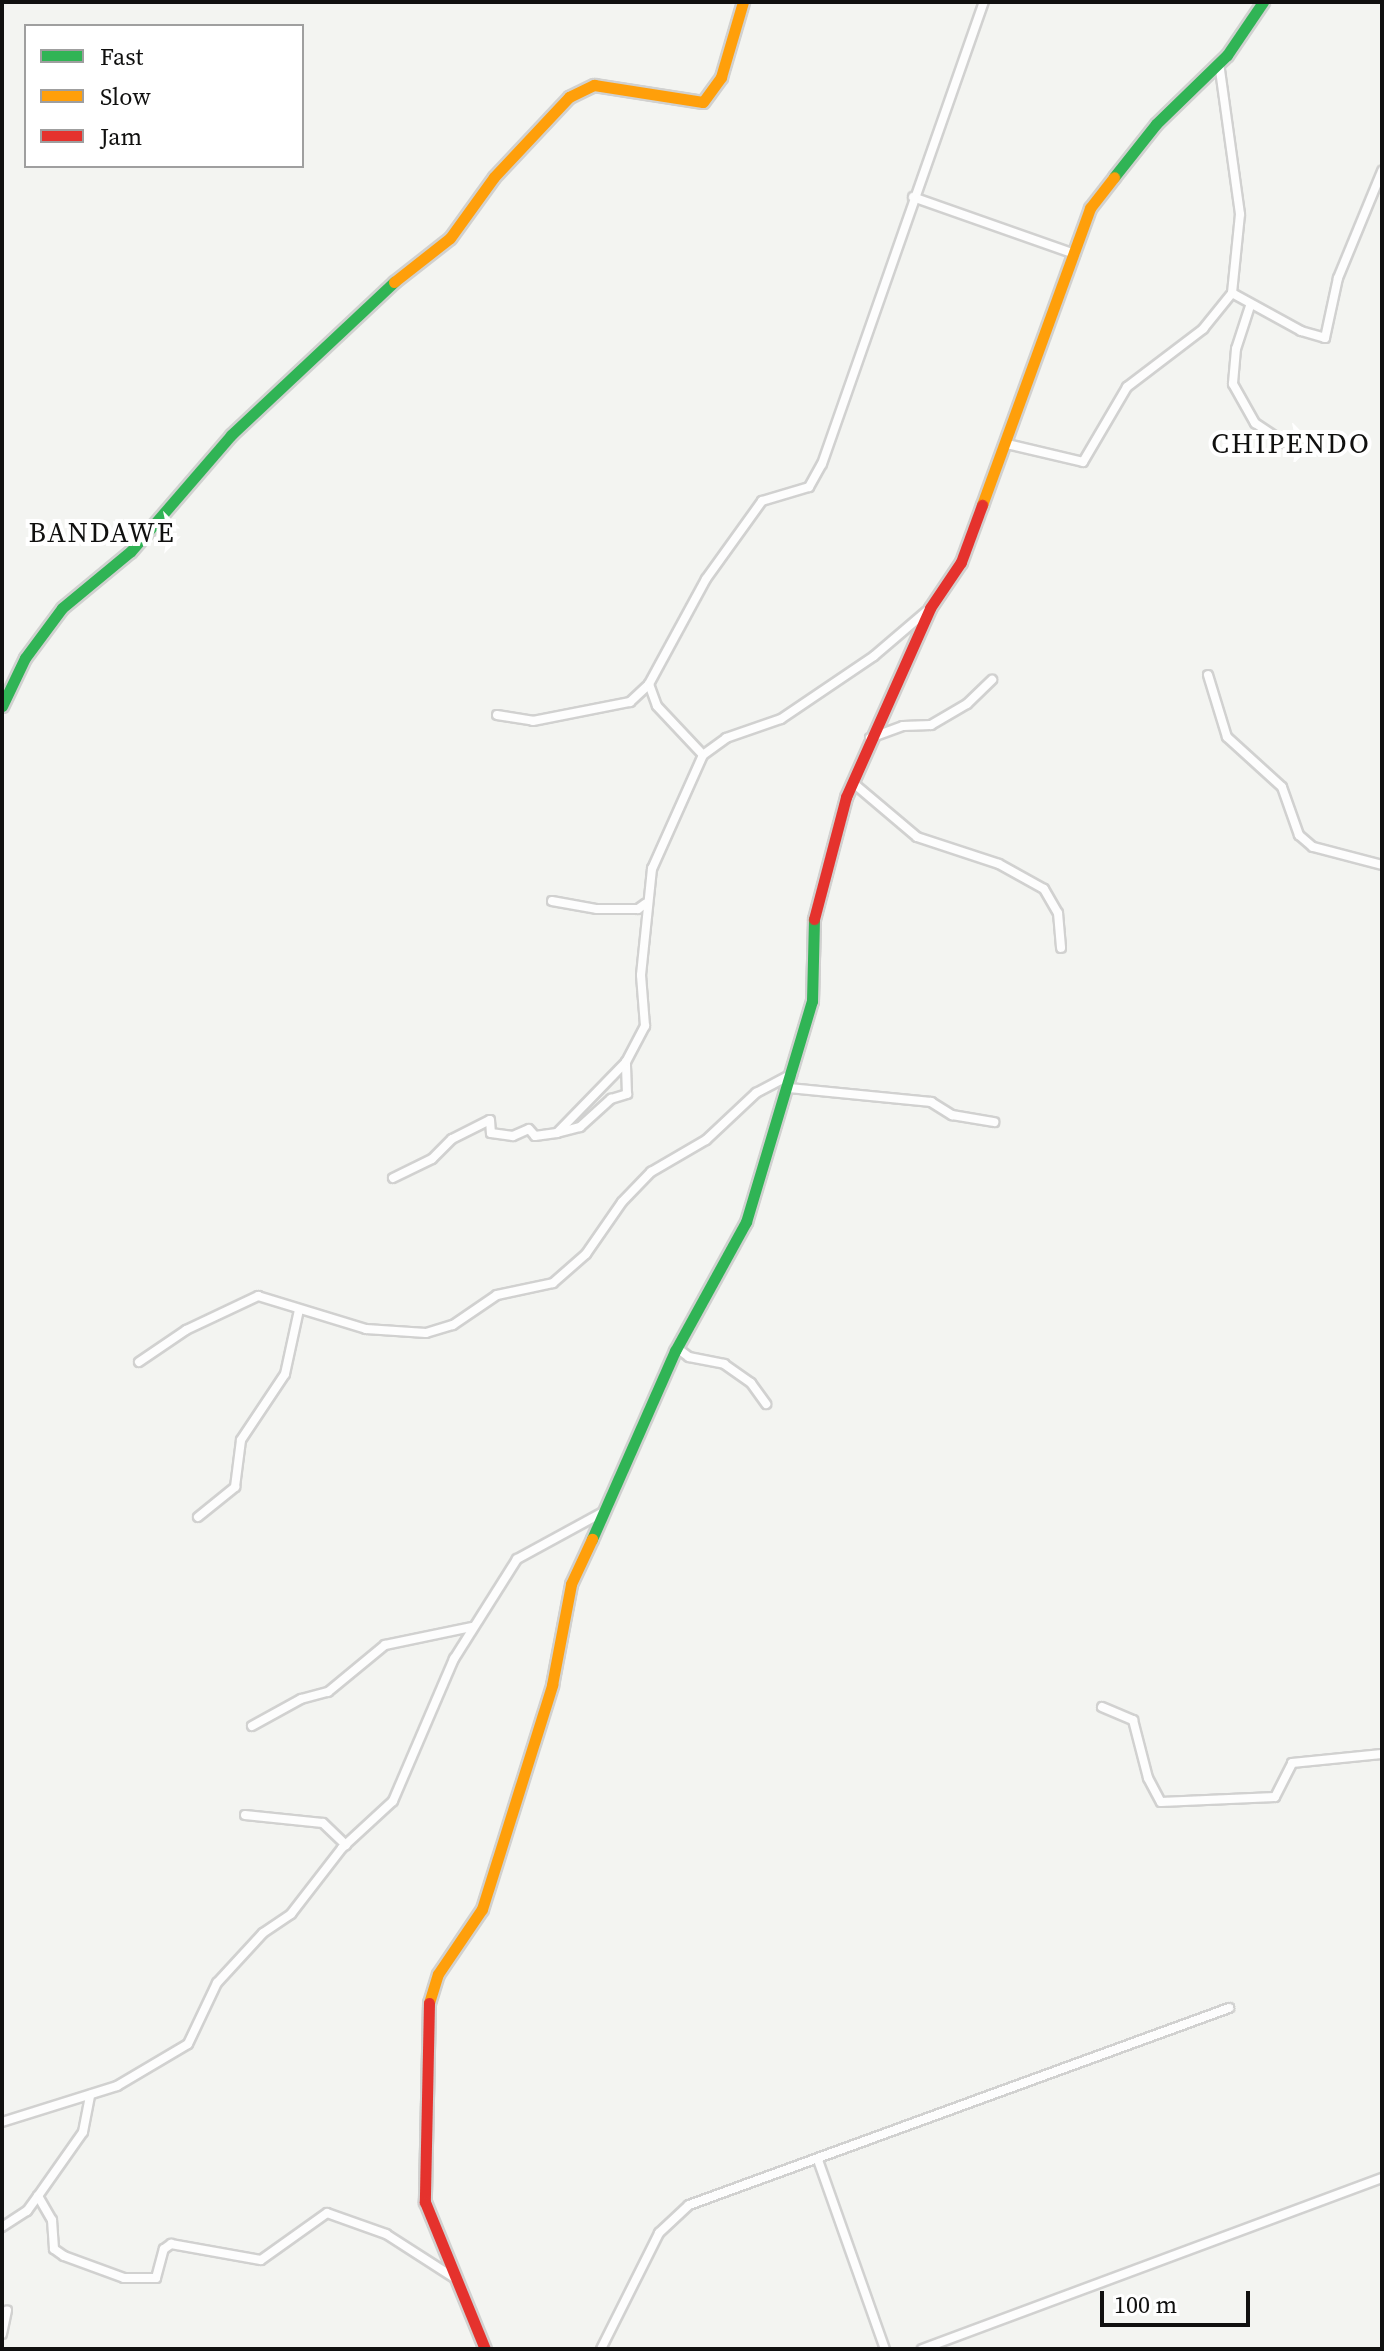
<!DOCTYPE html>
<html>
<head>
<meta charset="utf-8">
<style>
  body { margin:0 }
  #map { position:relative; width:1384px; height:2351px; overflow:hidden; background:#f3f4f1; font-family:"Source Serif 4",serif }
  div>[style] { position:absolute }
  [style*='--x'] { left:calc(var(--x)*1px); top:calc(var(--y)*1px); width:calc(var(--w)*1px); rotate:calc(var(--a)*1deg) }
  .roads { filter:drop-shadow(2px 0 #d1d1d0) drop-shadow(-2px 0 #d1d1d0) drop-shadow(0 2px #d1d1d0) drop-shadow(0 -2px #d1d1d0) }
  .street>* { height:8px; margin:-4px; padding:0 4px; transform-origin:4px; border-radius:4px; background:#fdfdfd }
  .fast>* { height:11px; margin:-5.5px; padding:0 5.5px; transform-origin:5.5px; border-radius:5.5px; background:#30b455 }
  .slow>* { height:11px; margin:-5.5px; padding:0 5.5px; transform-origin:5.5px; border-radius:5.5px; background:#ff9f0a }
  .jam>* { height:11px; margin:-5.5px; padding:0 5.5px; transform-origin:5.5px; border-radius:5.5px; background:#e5322d }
  span { translate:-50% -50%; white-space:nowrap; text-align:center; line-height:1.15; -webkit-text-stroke:8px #fff; paint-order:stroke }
  .quarter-label { font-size:28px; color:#10100f; letter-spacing:2px }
  .frame { position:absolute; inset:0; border:4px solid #10100f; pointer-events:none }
  .legend { position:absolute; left:24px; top:24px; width:280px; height:144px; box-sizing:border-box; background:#fff; border:2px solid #9f9f9f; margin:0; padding:10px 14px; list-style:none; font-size:24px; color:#10100f }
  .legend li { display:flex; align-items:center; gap:16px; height:40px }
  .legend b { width:40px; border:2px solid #9f9f9f }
  .scale { position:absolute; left:1100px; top:2291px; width:150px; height:36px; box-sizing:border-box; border:4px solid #10100f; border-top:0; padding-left:10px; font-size:24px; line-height:28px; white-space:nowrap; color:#10100f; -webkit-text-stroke:6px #fff; paint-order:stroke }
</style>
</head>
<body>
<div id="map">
  <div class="roads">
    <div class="street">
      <i style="--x:913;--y:197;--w:172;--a:19.4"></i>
      <i style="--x:1232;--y:293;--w:79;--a:28.8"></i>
      <i style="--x:1301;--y:331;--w:25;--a:16"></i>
      <i style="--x:1325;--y:338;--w:61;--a:-77.8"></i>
      <i style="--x:1338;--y:278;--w:116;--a:-67.6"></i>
      <i style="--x:1250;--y:306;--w:45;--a:108"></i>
      <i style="--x:1236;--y:349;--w:35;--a:95"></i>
      <i style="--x:1233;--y:384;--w:45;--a:60.6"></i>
      <i style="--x:1255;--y:423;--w:47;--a:33.7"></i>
      <i style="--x:1007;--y:444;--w:78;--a:13.3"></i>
      <i style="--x:1083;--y:462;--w:87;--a:-59.6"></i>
      <i style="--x:1127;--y:387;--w:96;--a:-37.3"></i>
      <i style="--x:1203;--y:329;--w:46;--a:-51.1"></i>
      <i style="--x:1232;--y:293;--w:79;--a:-84.2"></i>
      <i style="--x:1240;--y:214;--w:152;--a:-97.9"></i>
      <i style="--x:1208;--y:675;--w:65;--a:73"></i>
      <i style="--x:1227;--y:737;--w:74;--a:42.3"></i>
      <i style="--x:1282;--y:787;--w:51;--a:70.5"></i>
      <i style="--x:1299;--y:835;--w:18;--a:41"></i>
      <i style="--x:1313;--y:847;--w:71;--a:14.6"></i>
      <i style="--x:649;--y:684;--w:23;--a:70"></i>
      <i style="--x:657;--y:706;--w:67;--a:46.8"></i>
      <i style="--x:497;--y:715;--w:36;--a:9"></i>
      <i style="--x:533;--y:721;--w:99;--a:-11.1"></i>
      <i style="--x:630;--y:702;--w:26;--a:-43"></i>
      <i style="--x:649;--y:684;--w:119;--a:-61.5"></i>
      <i style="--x:706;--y:579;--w:96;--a:-54.3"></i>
      <i style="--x:762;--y:501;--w:49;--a:-16.6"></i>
      <i style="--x:809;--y:487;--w:26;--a:-61"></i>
      <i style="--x:822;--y:464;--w:490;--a:-70.7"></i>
      <i style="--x:870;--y:738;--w:35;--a:-20"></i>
      <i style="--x:903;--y:726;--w:28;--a:-2"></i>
      <i style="--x:931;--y:725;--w:42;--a:-30.3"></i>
      <i style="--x:967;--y:704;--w:35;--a:-44"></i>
      <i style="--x:852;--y:782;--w:85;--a:40.2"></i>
      <i style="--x:917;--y:837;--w:86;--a:18.2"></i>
      <i style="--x:999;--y:864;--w:51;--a:29.1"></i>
      <i style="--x:1044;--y:889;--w:28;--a:60"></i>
      <i style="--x:1058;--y:913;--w:35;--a:85"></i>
      <i style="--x:552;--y:901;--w:46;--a:10.1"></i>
      <i style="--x:597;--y:909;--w:41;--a:0"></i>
      <i style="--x:638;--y:909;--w:9;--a:-36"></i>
      <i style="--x:789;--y:1088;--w:143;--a:5.6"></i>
      <i style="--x:931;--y:1102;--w:25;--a:32"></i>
      <i style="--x:952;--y:1115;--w:43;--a:9.5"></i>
      <i style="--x:557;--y:1133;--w:24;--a:-15"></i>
      <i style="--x:580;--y:1127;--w:42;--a:-42.1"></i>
      <i style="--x:611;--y:1099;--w:17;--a:-17"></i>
      <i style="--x:627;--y:1094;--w:32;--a:-92"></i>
      <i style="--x:393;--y:1178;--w:43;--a:-26"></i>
      <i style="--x:432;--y:1159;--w:28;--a:-45"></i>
      <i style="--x:452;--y:1139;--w:42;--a:-26.6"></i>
      <i style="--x:490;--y:1120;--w:13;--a:86"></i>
      <i style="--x:491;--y:1133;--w:22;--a:8"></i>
      <i style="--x:513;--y:1136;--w:17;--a:-24"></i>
      <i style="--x:529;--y:1129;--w:9;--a:49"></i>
      <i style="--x:535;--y:1136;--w:22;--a:-8"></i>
      <i style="--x:557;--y:1133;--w:99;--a:-45.8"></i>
      <i style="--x:626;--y:1062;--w:41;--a:-62.2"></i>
      <i style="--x:645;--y:1026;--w:51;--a:-94.5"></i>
      <i style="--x:641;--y:975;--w:107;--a:-84.1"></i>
      <i style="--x:652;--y:869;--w:125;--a:-65.9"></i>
      <i style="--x:703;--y:755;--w:29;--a:-36"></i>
      <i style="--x:726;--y:738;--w:58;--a:-19.1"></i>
      <i style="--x:781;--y:719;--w:112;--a:-34.1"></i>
      <i style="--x:874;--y:656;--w:72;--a:-40.5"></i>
      <i style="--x:677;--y:1348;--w:15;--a:37"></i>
      <i style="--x:689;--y:1357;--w:36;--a:11"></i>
      <i style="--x:724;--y:1364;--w:33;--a:35"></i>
      <i style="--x:751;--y:1383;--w:26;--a:54"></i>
      <i style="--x:139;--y:1362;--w:57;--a:-34.2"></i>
      <i style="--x:186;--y:1330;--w:80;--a:-25.3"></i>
      <i style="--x:258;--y:1296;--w:113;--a:17"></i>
      <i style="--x:366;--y:1329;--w:60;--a:3.8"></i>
      <i style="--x:426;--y:1333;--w:28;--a:-17"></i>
      <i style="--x:453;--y:1325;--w:53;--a:-34.3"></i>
      <i style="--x:497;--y:1295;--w:57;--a:-12.1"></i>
      <i style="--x:553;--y:1283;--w:44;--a:-41.3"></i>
      <i style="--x:586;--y:1254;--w:63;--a:-55.3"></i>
      <i style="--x:622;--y:1202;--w:42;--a:-46"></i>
      <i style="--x:651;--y:1172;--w:64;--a:-30.2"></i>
      <i style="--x:706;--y:1140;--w:69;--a:-43.2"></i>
      <i style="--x:756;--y:1093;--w:41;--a:-27.8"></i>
      <i style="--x:198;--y:1517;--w:48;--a:-39"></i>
      <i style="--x:235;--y:1487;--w:47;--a:-82.7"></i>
      <i style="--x:241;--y:1440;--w:79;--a:-56.3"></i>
      <i style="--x:285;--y:1374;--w:66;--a:-77.7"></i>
      <i style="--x:1102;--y:1707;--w:34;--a:23"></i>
      <i style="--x:1133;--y:1720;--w:60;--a:75.5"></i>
      <i style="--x:1148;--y:1778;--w:27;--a:62"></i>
      <i style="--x:1161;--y:1802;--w:114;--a:-2.5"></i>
      <i style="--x:1275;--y:1797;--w:38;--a:-63"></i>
      <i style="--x:1292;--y:1763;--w:90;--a:-5.7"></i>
      <i style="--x:252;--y:1726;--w:56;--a:-28.9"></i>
      <i style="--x:301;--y:1699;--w:28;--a:-15"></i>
      <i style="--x:328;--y:1692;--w:74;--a:-39.5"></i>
      <i style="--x:385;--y:1645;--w:89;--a:-11.7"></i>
      <i style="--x:245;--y:1815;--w:78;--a:5.9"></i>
      <i style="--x:323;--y:1823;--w:32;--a:44"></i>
      <i style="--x:2;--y:2122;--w:121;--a:-17.4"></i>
      <i style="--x:117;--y:2086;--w:82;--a:-30.6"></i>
      <i style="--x:188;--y:2044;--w:68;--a:-64.6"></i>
      <i style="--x:217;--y:1983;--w:68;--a:-47.4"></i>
      <i style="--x:263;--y:1933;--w:34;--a:-34"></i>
      <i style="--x:291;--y:1914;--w:83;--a:-52.3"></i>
      <i style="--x:342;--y:1848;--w:69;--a:-42.7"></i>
      <i style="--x:393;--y:1801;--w:155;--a:-66.8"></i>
      <i style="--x:454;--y:1659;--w:118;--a:-57.8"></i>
      <i style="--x:517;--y:1559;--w:100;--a:-28.6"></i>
      <i style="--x:818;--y:2160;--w:201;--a:70.5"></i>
      <i style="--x:38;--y:2196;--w:78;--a:-54.9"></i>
      <i style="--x:83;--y:2132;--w:38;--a:-79"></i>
      <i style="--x:2;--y:2227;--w:30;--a:-33"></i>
      <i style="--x:27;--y:2211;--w:19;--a:-54"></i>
      <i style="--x:38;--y:2196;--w:28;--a:60"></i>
      <i style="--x:52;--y:2220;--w:29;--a:86"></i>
      <i style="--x:54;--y:2249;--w:12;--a:35"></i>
      <i style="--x:64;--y:2256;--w:64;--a:20.1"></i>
      <i style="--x:124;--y:2278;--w:32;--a:0"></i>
      <i style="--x:156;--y:2278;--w:30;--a:-75"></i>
      <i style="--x:164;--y:2249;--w:9;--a:-36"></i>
      <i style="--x:171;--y:2244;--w:91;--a:10.1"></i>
      <i style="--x:261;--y:2260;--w:81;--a:-35.5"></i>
      <i style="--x:327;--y:2213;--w:63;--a:19.6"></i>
      <i style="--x:386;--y:2234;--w:83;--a:32.7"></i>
      <i style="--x:2;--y:2334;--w:24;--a:-78"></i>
      <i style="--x:601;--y:2349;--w:130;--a:-63.4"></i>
      <i style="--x:659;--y:2233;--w:41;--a:-43"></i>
      <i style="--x:689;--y:2205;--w:575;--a:-20.04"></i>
      <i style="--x:922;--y:2349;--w:491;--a:-20.4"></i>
    </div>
    <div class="fast">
      <i style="--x:1114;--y:177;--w:68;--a:-51.6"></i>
      <i style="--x:1156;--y:124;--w:99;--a:-44.2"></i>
      <i style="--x:1227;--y:55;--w:64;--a:-55.8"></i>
      <i style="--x:2;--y:706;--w:53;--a:-64.4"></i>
      <i style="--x:25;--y:658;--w:62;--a:-53.5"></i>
      <i style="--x:62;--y:608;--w:89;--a:-39.6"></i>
      <i style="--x:131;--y:551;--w:153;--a:-49.2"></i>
      <i style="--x:231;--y:435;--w:224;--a:-43.2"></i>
      <i style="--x:592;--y:1539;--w:206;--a:-66.2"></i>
      <i style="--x:675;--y:1351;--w:147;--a:-61.2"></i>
      <i style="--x:746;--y:1222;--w:231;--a:-73.4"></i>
      <i style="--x:812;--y:1001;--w:82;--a:-88.6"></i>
    </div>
    <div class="slow">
      <i style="--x:394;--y:282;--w:71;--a:-38.2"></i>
      <i style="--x:450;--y:238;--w:75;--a:-54.2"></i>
      <i style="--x:494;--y:177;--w:110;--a:-46.8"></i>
      <i style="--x:569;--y:97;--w:28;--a:-26"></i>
      <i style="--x:594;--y:85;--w:110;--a:8.9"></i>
      <i style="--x:703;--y:102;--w:31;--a:-54"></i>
      <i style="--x:721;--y:77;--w:78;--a:-73.7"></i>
      <i style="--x:982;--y:505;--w:316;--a:-70"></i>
      <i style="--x:1090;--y:208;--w:39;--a:-52"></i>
      <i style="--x:429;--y:2003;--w:30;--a:-73"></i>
      <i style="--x:438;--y:1974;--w:78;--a:-55.9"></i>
      <i style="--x:482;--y:1909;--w:235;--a:-72.6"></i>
      <i style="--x:552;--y:1685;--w:103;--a:-79.3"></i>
      <i style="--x:571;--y:1584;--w:50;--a:-65"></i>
    </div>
    <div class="jam">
      <i style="--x:814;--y:919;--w:126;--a:-75.3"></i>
      <i style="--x:846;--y:797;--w:207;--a:-66"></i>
      <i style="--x:930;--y:608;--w:55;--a:-56"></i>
      <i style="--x:961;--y:562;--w:61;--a:-69.8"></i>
      <i style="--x:429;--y:2003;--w:199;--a:91.2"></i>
      <i style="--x:425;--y:2202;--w:159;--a:67.8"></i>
    </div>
  </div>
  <div class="quarter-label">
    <span style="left:1291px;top:443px">CHIPENDO</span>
    <span style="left:102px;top:532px">BANDAWE</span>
  </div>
  <div class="frame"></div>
  <ul class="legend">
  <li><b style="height:10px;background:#30b455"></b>Fast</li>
  <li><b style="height:10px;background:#ff9f0a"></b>Slow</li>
  <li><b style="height:10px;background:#e5322d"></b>Jam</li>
  </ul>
  <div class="scale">100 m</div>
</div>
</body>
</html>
